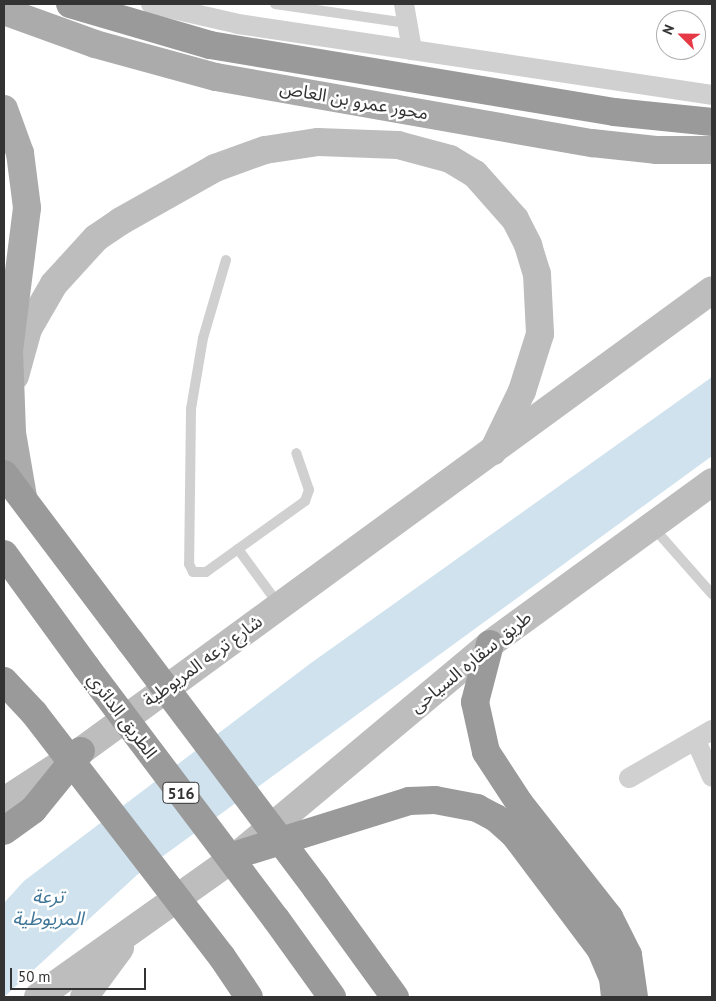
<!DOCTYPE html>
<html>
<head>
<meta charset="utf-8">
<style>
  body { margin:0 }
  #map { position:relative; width:716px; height:1001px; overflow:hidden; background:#fff; font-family:"PT Sans","Noto Sans Arabic",sans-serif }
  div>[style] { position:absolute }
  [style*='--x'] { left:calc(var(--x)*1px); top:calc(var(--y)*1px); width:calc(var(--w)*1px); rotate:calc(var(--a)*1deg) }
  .water>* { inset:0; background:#cfe2ee }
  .lane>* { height:10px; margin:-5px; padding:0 5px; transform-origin:5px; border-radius:5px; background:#d0d0d0 }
  .street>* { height:20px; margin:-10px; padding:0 10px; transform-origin:10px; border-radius:10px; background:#d0d0d0 }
  .secondary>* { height:28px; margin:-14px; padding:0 14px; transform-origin:14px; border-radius:14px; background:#bdbdbd }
  .primary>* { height:28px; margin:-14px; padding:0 14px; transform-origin:14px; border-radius:14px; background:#ababab }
  .highway>* { height:28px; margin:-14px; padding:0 14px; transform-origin:14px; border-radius:14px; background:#9a9a9a }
  .highway-bridge>* { height:28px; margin:-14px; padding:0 14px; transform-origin:14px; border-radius:14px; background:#9a9a9a }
  span { translate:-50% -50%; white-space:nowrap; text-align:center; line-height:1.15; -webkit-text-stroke:5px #fff; paint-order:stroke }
  .shield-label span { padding:1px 4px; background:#fff; border:1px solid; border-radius:4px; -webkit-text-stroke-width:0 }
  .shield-label { font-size:16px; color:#333; font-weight:700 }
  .street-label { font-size:18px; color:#333 }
  .water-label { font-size:19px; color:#3f7597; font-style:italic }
  .frame { position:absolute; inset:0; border:5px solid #333; pointer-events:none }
  .north { position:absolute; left:656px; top:10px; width:50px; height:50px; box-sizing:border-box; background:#fff; border:1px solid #adadad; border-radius:50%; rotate:293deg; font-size:14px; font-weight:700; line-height:20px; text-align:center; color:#333 }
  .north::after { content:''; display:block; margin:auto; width:18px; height:22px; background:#e63946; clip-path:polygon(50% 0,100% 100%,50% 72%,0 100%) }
  .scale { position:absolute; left:10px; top:968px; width:136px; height:22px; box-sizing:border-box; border:2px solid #333; border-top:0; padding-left:6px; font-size:15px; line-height:18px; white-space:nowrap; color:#333; -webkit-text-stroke:4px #fff; paint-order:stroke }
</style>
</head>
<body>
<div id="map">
  <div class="water">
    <i style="clip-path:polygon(712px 377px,712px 456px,137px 875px,4px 997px,4px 903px,24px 881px,311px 663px)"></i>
  </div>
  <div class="lane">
    <i style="--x:275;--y:4;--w:133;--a:8.2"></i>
    <i style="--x:226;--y:260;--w:81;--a:106.4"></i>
    <i style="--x:203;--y:338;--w:72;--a:99.6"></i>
    <i style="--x:191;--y:409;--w:155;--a:90.7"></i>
    <i style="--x:189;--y:564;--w:9;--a:63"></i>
    <i style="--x:193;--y:572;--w:13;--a:0"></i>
    <i style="--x:206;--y:572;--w:122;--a:-35.6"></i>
    <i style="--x:305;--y:501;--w:12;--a:-70"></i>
    <i style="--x:309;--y:490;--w:39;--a:-109"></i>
    <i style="--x:652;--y:526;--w:91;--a:48.6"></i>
    <i style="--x:238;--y:549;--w:69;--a:53.8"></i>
  </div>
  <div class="street">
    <i style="--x:151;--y:4;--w:89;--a:12.9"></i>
    <i style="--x:238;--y:24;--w:479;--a:8.5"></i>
    <i style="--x:404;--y:4;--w:47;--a:80.1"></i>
    <i style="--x:696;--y:741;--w:39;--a:66"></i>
    <i style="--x:629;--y:778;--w:96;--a:-30"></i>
  </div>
  <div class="secondary">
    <i style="--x:15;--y:376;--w:49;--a:-74.5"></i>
    <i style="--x:28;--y:329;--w:52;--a:-60"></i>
    <i style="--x:54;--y:284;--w:62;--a:-47.6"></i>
    <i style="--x:96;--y:238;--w:30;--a:-34"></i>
    <i style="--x:121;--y:221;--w:108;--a:-29.4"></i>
    <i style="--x:215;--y:168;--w:53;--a:-19.8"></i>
    <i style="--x:265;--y:150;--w:54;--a:-8.6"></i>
    <i style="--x:318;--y:142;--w:80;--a:2.1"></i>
    <i style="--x:398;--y:145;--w:54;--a:15.1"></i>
    <i style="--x:450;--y:159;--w:29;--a:31"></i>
    <i style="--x:475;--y:174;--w:60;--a:48.4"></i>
    <i style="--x:515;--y:219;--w:29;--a:63"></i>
    <i style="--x:528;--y:245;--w:30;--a:73"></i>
    <i style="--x:537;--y:274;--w:60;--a:87.1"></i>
    <i style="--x:540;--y:334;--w:60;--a:107.5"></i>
    <i style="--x:522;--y:391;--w:67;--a:115.8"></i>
    <i style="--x:4;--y:801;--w:92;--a:-33"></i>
    <i style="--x:81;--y:751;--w:781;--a:-36.15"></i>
    <i style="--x:38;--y:997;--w:247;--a:-35.4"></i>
    <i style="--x:239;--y:854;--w:327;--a:-39.9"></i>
    <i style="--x:490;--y:644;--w:275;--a:-36.1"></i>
    <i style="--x:84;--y:997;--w:61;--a:-53.7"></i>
  </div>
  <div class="primary">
    <i style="--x:4;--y:11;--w:97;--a:19.9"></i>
    <i style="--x:95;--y:44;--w:125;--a:15.3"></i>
    <i style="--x:216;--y:77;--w:382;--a:10"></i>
    <i style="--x:592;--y:143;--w:64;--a:6.2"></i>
    <i style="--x:656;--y:150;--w:56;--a:0"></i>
    <i style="--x:4;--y:109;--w:47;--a:70"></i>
    <i style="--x:20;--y:153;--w:55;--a:82.7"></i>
    <i style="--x:27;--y:208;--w:143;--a:97.2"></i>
    <i style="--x:9;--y:350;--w:83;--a:87.9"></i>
    <i style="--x:12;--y:433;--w:65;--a:80.2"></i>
  </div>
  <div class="highway">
    <i style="--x:70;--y:4;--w:146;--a:16.3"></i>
    <i style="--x:210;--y:45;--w:410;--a:9.4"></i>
    <i style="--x:614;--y:112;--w:99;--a:5.8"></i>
    <i style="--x:4;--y:474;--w:209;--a:53"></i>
    <i style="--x:4;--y:554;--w:140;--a:54"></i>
    <i style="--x:490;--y:644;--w:60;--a:104.5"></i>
    <i style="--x:475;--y:702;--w:51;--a:77.6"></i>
    <i style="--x:486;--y:752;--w:62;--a:56.8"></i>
    <i style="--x:520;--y:804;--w:144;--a:51.8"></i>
    <i style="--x:609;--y:917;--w:42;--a:63.4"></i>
    <i style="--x:628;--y:955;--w:42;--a:81.9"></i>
    <i style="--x:4;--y:681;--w:44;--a:46.8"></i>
    <i style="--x:4;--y:831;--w:36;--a:-36"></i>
    <i style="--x:33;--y:810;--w:76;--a:-50.9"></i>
    <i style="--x:239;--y:854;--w:178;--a:-17.3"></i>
    <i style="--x:409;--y:801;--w:26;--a:-2"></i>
    <i style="--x:435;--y:800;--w:43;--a:10.8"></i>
    <i style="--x:477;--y:808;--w:21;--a:28"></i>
    <i style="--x:496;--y:818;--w:24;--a:42"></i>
    <i style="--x:514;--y:834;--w:145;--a:53.1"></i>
    <i style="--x:601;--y:950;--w:30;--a:67"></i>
    <i style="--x:613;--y:978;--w:19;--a:84"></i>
    <i style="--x:316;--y:888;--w:135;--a:54.1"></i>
    <i style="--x:276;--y:919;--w:96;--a:54.3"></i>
    <i style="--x:222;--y:957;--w:48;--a:56"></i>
  </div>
  <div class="highway-bridge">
    <i style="--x:130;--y:641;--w:309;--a:53"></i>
    <i style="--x:86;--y:667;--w:316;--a:53"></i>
    <i style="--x:34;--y:713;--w:308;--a:52.4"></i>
  </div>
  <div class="shield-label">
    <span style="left:181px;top:793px">516</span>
  </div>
  <div class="street-label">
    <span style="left:354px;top:101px;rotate:10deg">محور عمرو بن العاص</span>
    <span style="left:203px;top:661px;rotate:-36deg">شارع ترعه المريوطية</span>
    <span style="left:471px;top:662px;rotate:-39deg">طريق سقاره السياحى</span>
    <span style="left:122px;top:716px;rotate:53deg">الطريق الدائري</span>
  </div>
  <div class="water-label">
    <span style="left:48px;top:908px">ترعة<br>المريوطية</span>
  </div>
  <div class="frame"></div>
  <div class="north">N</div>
  <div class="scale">50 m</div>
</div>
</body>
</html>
